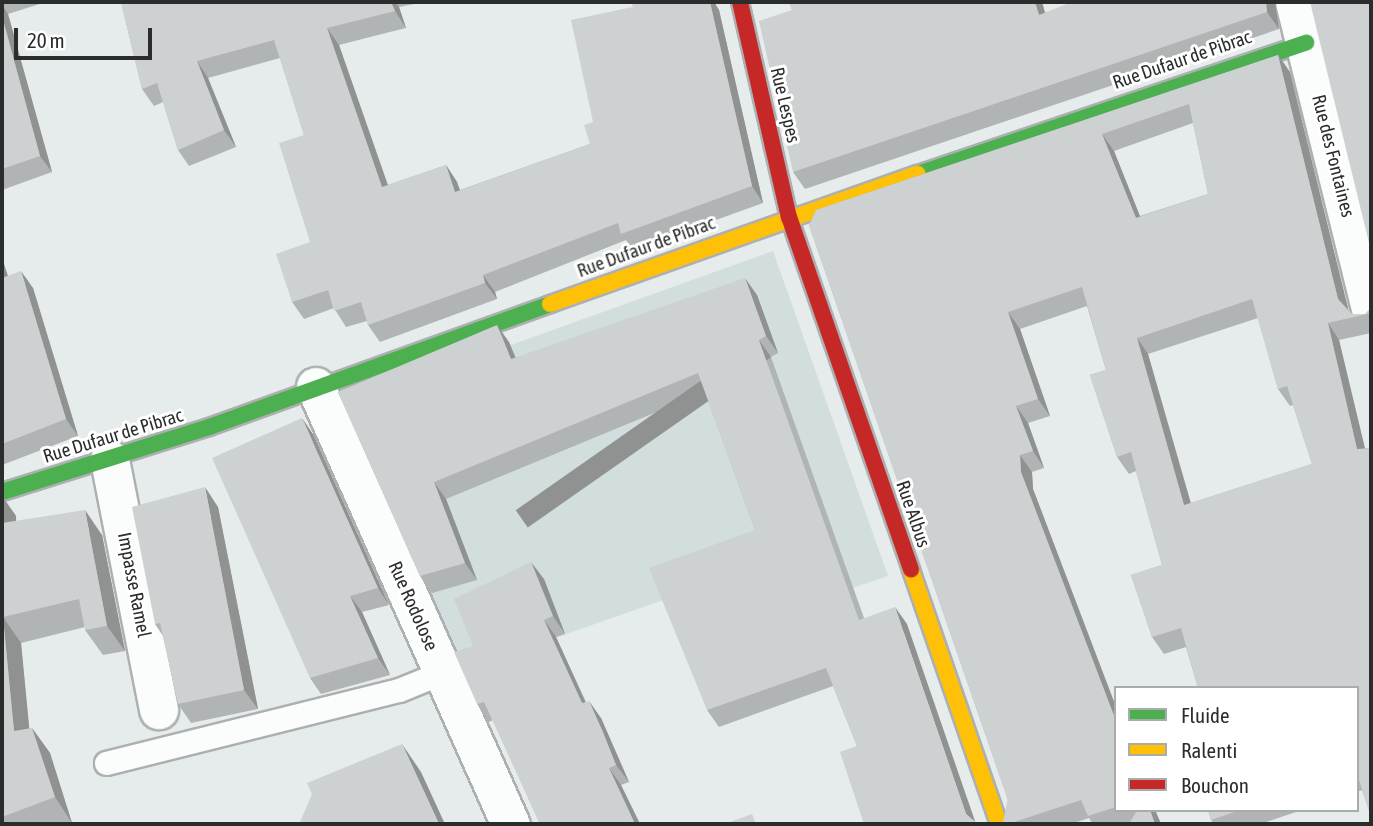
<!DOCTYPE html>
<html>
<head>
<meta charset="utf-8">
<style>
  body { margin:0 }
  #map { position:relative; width:1373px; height:826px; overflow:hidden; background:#e6ebeb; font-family:"Asap Condensed",sans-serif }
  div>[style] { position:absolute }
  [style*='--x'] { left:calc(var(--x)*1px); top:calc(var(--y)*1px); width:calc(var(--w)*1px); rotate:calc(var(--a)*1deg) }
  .built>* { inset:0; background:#d2dddd }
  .roads { filter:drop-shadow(2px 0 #adb0b0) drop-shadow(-2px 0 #adb0b0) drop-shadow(0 2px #adb0b0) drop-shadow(0 -2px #adb0b0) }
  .lane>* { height:23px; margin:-11.5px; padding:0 11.5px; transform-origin:11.5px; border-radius:11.5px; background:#fbfcfc }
  .street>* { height:38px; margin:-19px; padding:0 19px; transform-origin:19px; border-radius:19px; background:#fbfcfc }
  .fast>* { height:16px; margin:-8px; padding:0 8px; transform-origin:8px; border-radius:8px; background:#4caf50 }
  .slow>* { height:16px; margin:-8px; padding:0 8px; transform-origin:8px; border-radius:8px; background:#ffc107 }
  .jam>* { height:16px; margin:-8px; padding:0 8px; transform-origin:8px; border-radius:8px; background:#c62828 }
  .wall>* { inset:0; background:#b0b4b4 }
  .shaded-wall>* { inset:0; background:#909292; transform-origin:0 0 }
  .building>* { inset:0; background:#cdd1d1 }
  span { translate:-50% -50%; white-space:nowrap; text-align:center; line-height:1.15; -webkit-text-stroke:6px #fff; paint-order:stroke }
  .street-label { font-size:19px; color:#2b2d2d }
  .frame { position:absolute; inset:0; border:4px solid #2b2d2d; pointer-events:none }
  .legend { position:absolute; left:1114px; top:686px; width:245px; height:126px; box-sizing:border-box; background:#fff; border:2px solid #aaabab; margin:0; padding:9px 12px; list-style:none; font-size:21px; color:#2b2d2d }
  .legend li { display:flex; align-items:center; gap:14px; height:35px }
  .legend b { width:35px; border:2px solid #aaabab }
  .scale { position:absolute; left:14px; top:28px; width:138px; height:32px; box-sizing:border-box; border:4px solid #2b2d2d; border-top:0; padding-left:9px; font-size:21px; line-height:24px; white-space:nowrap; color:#2b2d2d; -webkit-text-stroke:5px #fff; paint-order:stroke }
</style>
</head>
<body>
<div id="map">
  <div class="built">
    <i style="clip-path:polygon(773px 251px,888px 576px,721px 632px,703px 586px,464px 670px,374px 468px,523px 376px,511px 345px)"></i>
  </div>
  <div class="roads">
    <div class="lane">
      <i style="--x:106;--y:763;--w:302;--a:-14"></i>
      <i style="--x:399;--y:690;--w:48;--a:-22.2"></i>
    </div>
    <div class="street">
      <i style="--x:1295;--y:2;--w:317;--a:76.1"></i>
      <i style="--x:316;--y:387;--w:479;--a:66"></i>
      <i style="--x:110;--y:460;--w:255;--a:78.9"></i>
    </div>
    <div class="fast">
      <i style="--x:918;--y:174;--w:410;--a:-18.7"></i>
      <i style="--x:2;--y:492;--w:217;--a:-17.4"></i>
      <i style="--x:209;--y:427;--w:363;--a:-19.8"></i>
    </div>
    <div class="slow">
      <i style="--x:550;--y:304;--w:390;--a:-19.5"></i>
      <i style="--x:911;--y:570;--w:269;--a:70.9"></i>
    </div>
    <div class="jam">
      <i style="--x:740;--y:2;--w:221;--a:77.2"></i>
      <i style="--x:789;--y:217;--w:373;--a:70.9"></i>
    </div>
  </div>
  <div class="wall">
    <i style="clip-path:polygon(2px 2px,46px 2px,8px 14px,52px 172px,2px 190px)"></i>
    <i style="clip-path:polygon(121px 2px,424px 2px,399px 7px,406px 28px,339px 45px,388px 185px,446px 165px,457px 182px,460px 190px,590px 144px,593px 122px,633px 7px,632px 2px,714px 2px,719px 10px,763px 203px,633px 250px,626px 240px,495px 292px,497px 299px,380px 342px,368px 325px,367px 321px,346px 327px,334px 308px,304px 319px,292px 302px,310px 242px,304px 135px,280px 58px,208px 78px,236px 147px,189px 166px,178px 150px,163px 102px,154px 106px,142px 89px)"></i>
    <i style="clip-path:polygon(789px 2px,1042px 2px,1045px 12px,1275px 2px,1279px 29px,805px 189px,793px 172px,792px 10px)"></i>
    <i style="clip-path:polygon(evenodd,1278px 55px,1290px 72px,1348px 310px,1352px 314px,1365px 314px,1371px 308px,1371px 333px,1339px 340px,1365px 448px,1371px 448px,1371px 816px,1362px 790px,1357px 792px,1357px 688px,1198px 688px,1186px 647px,1164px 654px,1152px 637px,1131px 575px,1162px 565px,1136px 471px,1129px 474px,1117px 457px,1090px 375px,1106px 370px,1087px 306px,1020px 329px,1050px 416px,1028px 423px,1044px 468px,1032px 472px,1033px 489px,1116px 707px,1116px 810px,1155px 810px,1161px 824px,1093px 824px,1089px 818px,1071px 824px,995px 824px,1003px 822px,1008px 800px,809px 225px,816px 210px,1278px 55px,1193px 123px,1208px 194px,1140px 216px,1114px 151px,1193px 123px,1278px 55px,1258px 318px,1278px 389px,1290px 406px,1293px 405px,1312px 464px,1191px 503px,1148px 354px,1258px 318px)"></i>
    <i style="clip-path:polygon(2px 258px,8px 276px,33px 288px,78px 436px,2px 465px)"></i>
    <i style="clip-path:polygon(757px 295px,778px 353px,771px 357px,864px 618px,907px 624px,857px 746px,833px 686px,719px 727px,707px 710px,755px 530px,705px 392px,446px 499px,477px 580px,432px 593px,420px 576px,338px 392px,509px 342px,516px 358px)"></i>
    <i style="clip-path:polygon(313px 434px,389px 605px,362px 612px,390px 675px,321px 694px,310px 678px)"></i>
    <i style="clip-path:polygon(2px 496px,16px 516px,16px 521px,102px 535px,125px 651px,103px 655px,85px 630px,85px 627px,21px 643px,29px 729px,32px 728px,50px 753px,72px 823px,68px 824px,2px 824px)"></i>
    <i style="clip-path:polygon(218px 507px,258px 709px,191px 723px,178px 704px,163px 636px,155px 624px)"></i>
    <i style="clip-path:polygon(544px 579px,565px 634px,556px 637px,586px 702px,601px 718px,629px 782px,621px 785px,640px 824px,540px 824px,493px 720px,489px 722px,477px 704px,473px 646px)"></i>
    <i style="clip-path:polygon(1208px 810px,1302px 810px,1260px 824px,1214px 824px,1211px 820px)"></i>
  </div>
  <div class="shaded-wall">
    <i style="clip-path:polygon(391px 2px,395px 2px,399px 7px,406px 28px,395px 11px)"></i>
    <i style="clip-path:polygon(710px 2px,714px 2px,719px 10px,763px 203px,752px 186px)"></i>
    <i style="clip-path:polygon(1035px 2px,1042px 2px,1050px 32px,1039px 15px)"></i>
    <i style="clip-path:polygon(1266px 2px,1275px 2px,1279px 29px,1267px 12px)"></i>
    <i style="clip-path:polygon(2px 5px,8px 14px,52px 172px,40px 156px,2px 16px)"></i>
    <i style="clip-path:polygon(327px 28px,339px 45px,394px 203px,382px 187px)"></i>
    <i style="clip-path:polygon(1278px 55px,1290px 72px,1350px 316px,1338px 299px)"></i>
    <i style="clip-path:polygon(197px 61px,208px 78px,236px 147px,224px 130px)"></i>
    <i style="clip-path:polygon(1102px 134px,1114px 151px,1147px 234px,1136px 218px)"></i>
    <i style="clip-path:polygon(446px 165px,457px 182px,466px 208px,455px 192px)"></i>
    <i style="clip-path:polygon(2px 258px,14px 295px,2px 276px)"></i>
    <i style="clip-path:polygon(21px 271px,33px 288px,78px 436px,66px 419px)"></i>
    <i style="clip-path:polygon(483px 275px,495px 292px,497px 299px,485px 283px)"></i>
    <i style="clip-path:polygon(745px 278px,757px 295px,778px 353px,766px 336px)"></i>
    <i style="clip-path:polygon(1008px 312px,1020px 329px,1050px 416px,1038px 399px)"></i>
    <i style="clip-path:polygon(1328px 323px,1339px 340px,1369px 466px,1357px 449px)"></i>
    <i style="clip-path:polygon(497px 325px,509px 342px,523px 376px,511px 359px)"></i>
    <i style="clip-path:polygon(1137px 338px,1148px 354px,1196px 522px,1184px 505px)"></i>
    <i style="left:759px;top:340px;width:21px;height:297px;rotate:55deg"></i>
    <i style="clip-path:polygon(1016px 406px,1028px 423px,1044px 468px,1033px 451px)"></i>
    <i style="clip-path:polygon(302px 418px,313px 434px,389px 605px,378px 588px)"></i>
    <i style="clip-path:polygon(1020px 455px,1032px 472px,1033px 489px,1116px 707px,1116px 721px,1021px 472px)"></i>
    <i style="clip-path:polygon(434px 482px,446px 499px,477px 580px,465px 563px)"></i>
    <i style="clip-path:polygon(205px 487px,218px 507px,258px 709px,244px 690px)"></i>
    <i style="clip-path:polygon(2px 496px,16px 516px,17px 549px,2px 528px)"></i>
    <i style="clip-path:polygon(85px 510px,102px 535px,125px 651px,107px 626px)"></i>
    <i style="clip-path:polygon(531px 562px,544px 579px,565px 634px,553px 616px)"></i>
    <i style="clip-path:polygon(350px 596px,362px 612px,390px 675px,378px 658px)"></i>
    <i style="clip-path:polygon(895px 607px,907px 624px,976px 824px,966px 814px)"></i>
    <i style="clip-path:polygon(3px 617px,21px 643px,32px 756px,14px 731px)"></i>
    <i style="clip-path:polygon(544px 620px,556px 637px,594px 721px,582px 703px)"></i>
    <i style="clip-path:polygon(589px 701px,601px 718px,629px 782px,616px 765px)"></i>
    <i style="clip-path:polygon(32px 728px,50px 753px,72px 823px,55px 797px)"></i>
    <i style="clip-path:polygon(402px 744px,421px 772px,445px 824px,439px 824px)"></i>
    <i style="clip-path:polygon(609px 768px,621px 785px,640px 824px,635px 824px)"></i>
    <i style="clip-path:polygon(1150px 810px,1155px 810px,1161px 824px,1155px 824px)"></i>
  </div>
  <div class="building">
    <i style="clip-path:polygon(121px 2px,391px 2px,395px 11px,327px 28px,382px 187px,446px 165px,455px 192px,590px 144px,584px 125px,593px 122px,571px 20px,633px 7px,632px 2px,710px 2px,752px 186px,621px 234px,618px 223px,483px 275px,485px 283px,368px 325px,361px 302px,334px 311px,328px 290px,292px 302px,276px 254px,310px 242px,279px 143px,304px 135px,274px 40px,197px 61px,224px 130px,178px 150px,157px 83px,142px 89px)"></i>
    <i style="clip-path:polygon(789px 2px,1035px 2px,1039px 15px,1072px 2px,1266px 2px,1267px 12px,793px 172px,759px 21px,792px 10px)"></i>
    <i style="clip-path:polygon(1310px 2px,1371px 2px,1371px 251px)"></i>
    <i style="clip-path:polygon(2px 16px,40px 156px,2px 169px)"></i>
    <i style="clip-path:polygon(evenodd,1278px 55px,1338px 299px,1352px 314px,1365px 314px,1371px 308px,1371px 313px,1328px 323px,1357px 449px,1371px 448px,1371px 816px,1357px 774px,1357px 688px,1198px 688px,1181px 628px,1152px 637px,1131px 575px,1162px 565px,1131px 452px,1117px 457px,1090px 375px,1106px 370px,1082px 287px,1008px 312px,1038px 399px,1016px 406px,1033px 451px,1020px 455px,1021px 472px,1116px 721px,1116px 807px,1088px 816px,1081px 800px,1008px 824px,995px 824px,1003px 822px,1008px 800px,809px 225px,816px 210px,1278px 55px,1189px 104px,1208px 194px,1136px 218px,1102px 134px,1189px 104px,1278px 55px,1252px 299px,1278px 389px,1287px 386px,1312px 464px,1184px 505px,1137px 338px,1252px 299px)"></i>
    <i style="clip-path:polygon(21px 271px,66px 419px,2px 444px,2px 276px,2px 278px)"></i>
    <i style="clip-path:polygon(745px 278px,766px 336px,759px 340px,859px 620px,895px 607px,966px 814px,978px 824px,864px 824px,840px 752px,857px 746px,826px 668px,707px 710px,649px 568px,755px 530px,698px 373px,434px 482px,465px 563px,420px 576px,338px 392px,497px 325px,511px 359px)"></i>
    <i style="clip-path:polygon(302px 418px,378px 588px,350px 596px,378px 658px,310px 678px,212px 458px)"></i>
    <i style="clip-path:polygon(205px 487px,244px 690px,178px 704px,160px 623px,155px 624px,132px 507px)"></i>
    <i style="clip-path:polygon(85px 510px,107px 626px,85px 630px,79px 599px,3px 617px,14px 731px,32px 728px,55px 797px,2px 817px,2px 523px)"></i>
    <i style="clip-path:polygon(531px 562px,553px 616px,544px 620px,582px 703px,589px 701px,603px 732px,616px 765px,609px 768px,635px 824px,540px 824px,484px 702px,477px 704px,454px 652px,473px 646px,454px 599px)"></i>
    <i style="clip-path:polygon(402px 744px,439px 824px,302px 824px,300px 822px,312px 794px,307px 783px)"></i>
    <i style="clip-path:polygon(1137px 810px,1150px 810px,1155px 824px,1129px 824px)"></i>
    <i style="clip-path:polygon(1208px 810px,1240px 810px,1211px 820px)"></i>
    <i style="clip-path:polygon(752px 814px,756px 824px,725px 824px)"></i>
  </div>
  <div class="street-label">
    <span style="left:1182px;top:60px;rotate:-19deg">Rue Dufaur de Pibrac</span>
    <span style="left:785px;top:105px;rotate:77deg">Rue Lespes</span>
    <span style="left:1333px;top:156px;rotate:76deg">Rue des Fontaines</span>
    <span style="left:646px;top:247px;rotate:-20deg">Rue Dufaur de Pibrac</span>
    <span style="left:113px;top:436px;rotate:-17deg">Rue Dufaur de Pibrac</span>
    <span style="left:913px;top:514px;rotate:71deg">Rue Albus</span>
    <span style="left:134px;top:585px;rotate:79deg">Impasse Ramel</span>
    <span style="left:413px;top:606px;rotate:66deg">Rue Rodolose</span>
  </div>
  <div class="frame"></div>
  <ul class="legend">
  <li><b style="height:9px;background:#4caf50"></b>Fluide</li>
  <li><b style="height:9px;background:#ffc107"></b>Ralenti</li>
  <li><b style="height:9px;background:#c62828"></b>Bouchon</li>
  </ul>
  <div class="scale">20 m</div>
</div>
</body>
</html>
